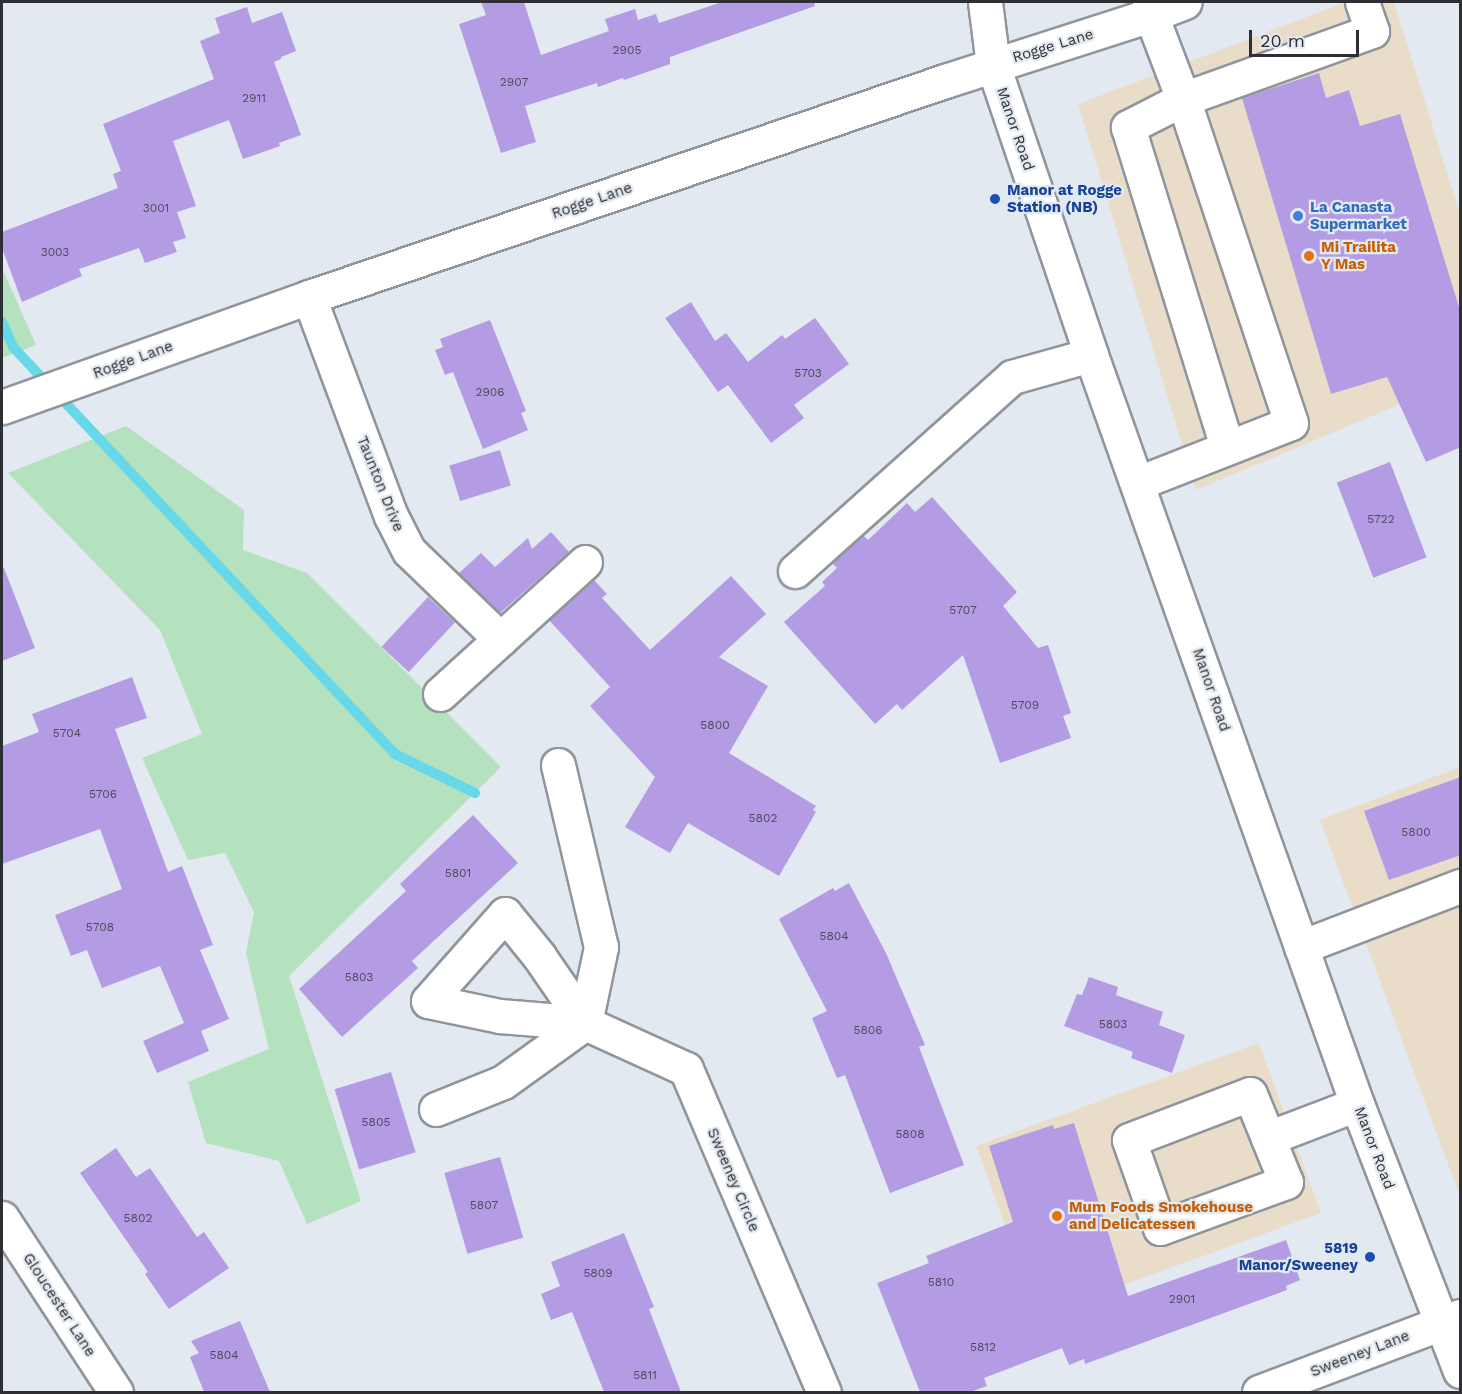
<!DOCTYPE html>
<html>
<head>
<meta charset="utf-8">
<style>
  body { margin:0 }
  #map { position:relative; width:1462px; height:1394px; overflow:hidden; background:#e3e9f0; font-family:"Work Sans",sans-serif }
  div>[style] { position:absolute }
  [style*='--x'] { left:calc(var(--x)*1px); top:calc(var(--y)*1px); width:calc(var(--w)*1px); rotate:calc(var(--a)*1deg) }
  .commercial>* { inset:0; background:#e9ddc9; transform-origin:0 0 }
  .green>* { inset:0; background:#b4e1be }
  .stream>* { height:10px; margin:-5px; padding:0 5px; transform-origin:5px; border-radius:5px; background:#66d8e9 }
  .building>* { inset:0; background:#b49ce4; transform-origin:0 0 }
  .roads { filter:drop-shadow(2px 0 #90959c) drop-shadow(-2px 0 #90959c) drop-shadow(0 2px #90959c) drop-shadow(0 -2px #90959c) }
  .minor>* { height:33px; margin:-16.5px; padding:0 16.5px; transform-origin:16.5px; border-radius:16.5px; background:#fff }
  .major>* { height:33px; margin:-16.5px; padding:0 16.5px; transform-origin:16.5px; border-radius:16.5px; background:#fff }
  .dots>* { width:16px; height:16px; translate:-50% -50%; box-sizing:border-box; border:3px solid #e3e9f0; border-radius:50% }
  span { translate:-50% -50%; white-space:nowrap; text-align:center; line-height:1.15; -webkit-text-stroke:4.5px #e3e9f0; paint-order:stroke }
  .number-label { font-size:12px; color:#4f4a5e }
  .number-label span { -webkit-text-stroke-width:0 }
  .street-label { font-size:15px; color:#2d2f32 }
  .transit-label { font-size:15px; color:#164399; font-weight:700 }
  .left { translate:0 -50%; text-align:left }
  .right { translate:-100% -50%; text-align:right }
  .shop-label { font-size:15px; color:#366cbe; font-weight:700 }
  .food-label { font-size:15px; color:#c56008; font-weight:700 }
  .frame { position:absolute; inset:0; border:3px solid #2d2f32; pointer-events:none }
  .scale { position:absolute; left:1249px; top:30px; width:110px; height:27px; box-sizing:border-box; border:3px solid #2d2f32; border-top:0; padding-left:8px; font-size:18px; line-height:21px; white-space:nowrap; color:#2d2f32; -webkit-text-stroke:4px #e3e9f0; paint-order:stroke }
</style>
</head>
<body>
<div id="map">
  <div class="commercial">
    <i style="clip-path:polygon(1346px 2px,1394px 2px,1460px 215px,1460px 379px,1196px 490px,1078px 104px)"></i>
    <i style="clip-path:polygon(1460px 767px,1460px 1196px,1320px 820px)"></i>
    <i style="left:1259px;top:1043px;width:181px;height:301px;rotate:70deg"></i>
  </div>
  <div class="green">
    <i style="clip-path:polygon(2px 268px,36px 345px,2px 358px)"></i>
    <i style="clip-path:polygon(126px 426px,244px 510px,243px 550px,307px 573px,501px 767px,289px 976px,361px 1201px,307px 1224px,279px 1161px,206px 1143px,188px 1082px,269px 1049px,246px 953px,254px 912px,225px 853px,188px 860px,142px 758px,202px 734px,160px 630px,8px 473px)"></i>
  </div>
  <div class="stream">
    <i style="--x:2;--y:322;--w:27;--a:66"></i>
    <i style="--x:13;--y:347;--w:558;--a:46.81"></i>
    <i style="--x:395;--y:754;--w:89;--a:26"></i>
  </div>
  <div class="building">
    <i style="clip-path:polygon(481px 2px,524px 2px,541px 55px,609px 31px,605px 19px,635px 9px,638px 20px,656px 14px,659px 23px,722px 2px,814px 2px,815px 6px,670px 57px,670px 64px,624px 80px,623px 78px,598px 87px,597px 83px,525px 106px,536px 142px,501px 153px,459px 24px,486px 15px)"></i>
    <i style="clip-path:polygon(247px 7px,252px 23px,282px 12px,296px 51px,281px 57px,281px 59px,274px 62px,301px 135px,279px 143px,280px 146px,243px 159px,229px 120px,173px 141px,196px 206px,177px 212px,186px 238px,173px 242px,177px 252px,145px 263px,139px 248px,79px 269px,82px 276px,22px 302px,2px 248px,2px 232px,118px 188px,113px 174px,121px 171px,103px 124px,214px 79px,200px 41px,220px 33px,215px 18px)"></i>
    <i style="clip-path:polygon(1319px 73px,1326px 98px,1349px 90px,1360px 126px,1400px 114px,1461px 314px,1461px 447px,1426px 462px,1387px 377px,1331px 394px,1242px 98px)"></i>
    <i style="clip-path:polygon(691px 302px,715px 341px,726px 333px,748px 362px,782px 335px,785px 339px,815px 318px,849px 364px,794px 405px,804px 418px,771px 443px,728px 385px,718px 392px,665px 318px)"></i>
    <i style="clip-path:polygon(490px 320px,526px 411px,521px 413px,528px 430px,483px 449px,453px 372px,445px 375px,435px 350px,443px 347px,440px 339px)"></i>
    <i style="left:500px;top:450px;width:37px;height:53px;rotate:73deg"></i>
    <i style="left:1390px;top:462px;width:102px;height:57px;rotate:69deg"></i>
    <i style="clip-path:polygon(932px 497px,1017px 592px,1003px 606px,1038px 648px,1048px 645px,1071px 713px,1063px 716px,1071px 738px,1000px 763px,963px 655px,902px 710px,897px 704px,875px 724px,784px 622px,825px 586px,822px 582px,837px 568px,832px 563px,863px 535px,868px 540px,907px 503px,915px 512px)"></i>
    <i style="clip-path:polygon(551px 532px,569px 552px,500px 613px,459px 573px,481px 553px,495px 567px,528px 538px,532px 549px)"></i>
    <i style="clip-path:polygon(2px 568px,4px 568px,35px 648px,2px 661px)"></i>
    <i style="clip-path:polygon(731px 576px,766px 614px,719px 657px,768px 686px,729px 753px,816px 806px,813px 810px,816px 812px,779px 876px,688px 823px,670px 853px,625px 827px,655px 777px,590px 706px,610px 687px,549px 620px,594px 580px,607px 594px,602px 598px,650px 650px)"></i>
    <i style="left:428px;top:597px;width:37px;height:68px;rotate:43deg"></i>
    <i style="clip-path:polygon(132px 677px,147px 718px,115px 729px,168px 872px,182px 866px,198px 907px,213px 945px,200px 950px,229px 1019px,201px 1031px,209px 1051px,157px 1073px,143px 1041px,184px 1023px,160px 966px,102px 988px,87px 950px,71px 956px,55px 915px,122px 889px,100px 829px,2px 864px,2px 746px,39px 732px,32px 714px)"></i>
    <i style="clip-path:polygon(1461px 777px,1461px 855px,1389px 880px,1364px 811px)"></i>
    <i style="clip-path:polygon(473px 815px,518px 863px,412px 961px,418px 968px,342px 1037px,299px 989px,406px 891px,400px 884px)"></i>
    <i style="clip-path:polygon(849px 883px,886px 953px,925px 1045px,919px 1047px,964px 1165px,890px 1193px,845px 1075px,837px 1078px,812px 1018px,827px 1011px,779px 919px,833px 888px,835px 891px)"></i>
    <i style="clip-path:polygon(1089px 977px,1118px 987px,1116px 995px,1163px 1012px,1159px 1025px,1185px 1035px,1172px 1073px,1131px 1058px,1133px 1052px,1064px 1026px,1077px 994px,1082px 995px)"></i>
    <i style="left:391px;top:1072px;width:84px;height:59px;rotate:73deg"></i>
    <i style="clip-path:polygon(1074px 1123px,1128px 1296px,1286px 1240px,1300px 1280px,1286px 1286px,1287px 1290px,1085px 1364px,1084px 1359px,1069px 1365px,1062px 1348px,984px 1378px,987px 1386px,970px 1392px,920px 1392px,877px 1283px,929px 1263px,926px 1256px,1013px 1222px,989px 1146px,1053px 1125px,1054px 1129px)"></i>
    <i style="clip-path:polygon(116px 1148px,136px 1177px,150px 1168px,197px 1237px,204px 1232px,229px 1268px,169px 1309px,145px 1274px,148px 1272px,80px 1173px)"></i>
    <i style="left:500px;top:1157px;width:84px;height:58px;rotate:74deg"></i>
    <i style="clip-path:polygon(624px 1233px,654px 1307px,649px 1309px,681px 1392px,604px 1392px,572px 1312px,551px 1320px,541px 1294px,560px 1286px,551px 1262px)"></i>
    <i style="clip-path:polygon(240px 1321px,270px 1392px,204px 1392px,190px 1357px,199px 1353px,191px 1341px)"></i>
  </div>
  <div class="roads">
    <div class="minor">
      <i style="--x:1149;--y:2;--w:13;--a:81"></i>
      <i style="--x:1151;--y:15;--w:90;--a:69.1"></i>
      <i style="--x:1183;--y:99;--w:62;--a:153"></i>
      <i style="--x:1128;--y:127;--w:334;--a:72.8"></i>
      <i style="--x:309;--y:297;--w:234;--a:69.5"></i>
      <i style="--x:391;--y:516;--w:39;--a:63"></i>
      <i style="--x:409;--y:551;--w:127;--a:44"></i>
      <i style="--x:2;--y:407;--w:326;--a:-19.7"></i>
      <i style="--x:309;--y:297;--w:672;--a:-18.76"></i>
      <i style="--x:945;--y:81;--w:216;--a:-17.8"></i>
      <i style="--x:1151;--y:15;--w:36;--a:-21"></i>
      <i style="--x:1138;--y:483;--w:164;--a:-21.4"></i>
      <i style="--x:1291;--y:423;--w:342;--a:-108.4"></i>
      <i style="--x:1183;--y:99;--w:201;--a:-19.8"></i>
      <i style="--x:1372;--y:31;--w:31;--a:-109"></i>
      <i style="--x:795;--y:571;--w:291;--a:-41.8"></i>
      <i style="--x:1012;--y:377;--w:82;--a:-15.6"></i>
      <i style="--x:440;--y:694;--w:196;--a:-42.3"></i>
      <i style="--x:1301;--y:947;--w:170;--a:-21"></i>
      <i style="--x:585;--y:1023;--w:81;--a:-124.5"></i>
      <i style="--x:539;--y:956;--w:54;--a:-129"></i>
      <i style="--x:505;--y:914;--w:116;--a:131.5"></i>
      <i style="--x:428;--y:1001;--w:74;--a:11.8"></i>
      <i style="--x:500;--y:1016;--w:85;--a:4.7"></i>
      <i style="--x:585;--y:1023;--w:111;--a:24.5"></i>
      <i style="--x:686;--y:1069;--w:351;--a:66.9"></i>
      <i style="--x:1250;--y:1094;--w:95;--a:67.8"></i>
      <i style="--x:1286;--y:1182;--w:134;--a:159.9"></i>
      <i style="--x:1160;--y:1228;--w:93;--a:-109.4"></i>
      <i style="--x:1129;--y:1140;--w:129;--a:-20.8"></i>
      <i style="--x:436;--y:1109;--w:72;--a:-21.9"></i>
      <i style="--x:503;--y:1082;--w:101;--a:-35.7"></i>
      <i style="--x:585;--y:1023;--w:78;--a:-78.1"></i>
      <i style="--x:601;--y:947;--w:187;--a:-103.3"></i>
      <i style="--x:1268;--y:1138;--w:95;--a:-20.9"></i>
      <i style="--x:2;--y:1218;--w:208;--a:56.8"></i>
      <i style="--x:1259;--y:1392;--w:215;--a:-20.7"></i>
    </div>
    <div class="major">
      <i style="--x:985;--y:2;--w:64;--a:82.8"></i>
      <i style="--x:993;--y:65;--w:306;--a:71.3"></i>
      <i style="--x:1091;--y:355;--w:795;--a:70.45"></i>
      <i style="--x:1357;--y:1104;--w:286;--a:68.9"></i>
    </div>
  </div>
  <div class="dots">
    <i style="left:995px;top:199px;background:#1a4fb4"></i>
    <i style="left:1298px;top:216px;background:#3f7fe0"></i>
    <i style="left:1309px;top:256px;background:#e8710a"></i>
    <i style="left:1057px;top:1216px;background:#e8710a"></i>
    <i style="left:1370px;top:1257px;background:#1a4fb4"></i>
  </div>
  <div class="number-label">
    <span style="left:627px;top:51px">2905</span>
    <span style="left:514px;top:83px">2907</span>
    <span style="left:254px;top:99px">2911</span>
    <span style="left:156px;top:209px">3001</span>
    <span style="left:55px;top:253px">3003</span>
    <span style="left:808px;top:374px">5703</span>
    <span style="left:490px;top:393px">2906</span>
    <span style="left:1381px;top:520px">5722</span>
    <span style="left:963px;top:611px">5707</span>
    <span style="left:1025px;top:706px">5709</span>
    <span style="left:715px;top:726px">5800</span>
    <span style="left:67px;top:734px">5704</span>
    <span style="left:103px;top:795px">5706</span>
    <span style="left:763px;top:819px">5802</span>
    <span style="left:1416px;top:833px">5800</span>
    <span style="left:458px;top:874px">5801</span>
    <span style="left:100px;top:928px">5708</span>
    <span style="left:834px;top:937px">5804</span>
    <span style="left:359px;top:978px">5803</span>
    <span style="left:1113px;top:1025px">5803</span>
    <span style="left:868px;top:1031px">5806</span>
    <span style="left:376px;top:1123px">5805</span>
    <span style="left:910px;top:1135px">5808</span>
    <span style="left:484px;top:1206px">5807</span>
    <span style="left:138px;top:1219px">5802</span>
    <span style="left:598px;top:1274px">5809</span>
    <span style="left:941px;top:1283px">5810</span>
    <span style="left:1182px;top:1300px">2901</span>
    <span style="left:983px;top:1348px">5812</span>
    <span style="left:224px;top:1356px">5804</span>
    <span style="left:645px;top:1376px">5811</span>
  </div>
  <div class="street-label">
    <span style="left:1053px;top:46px;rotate:-17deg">Rogge Lane</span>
    <span style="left:1015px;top:129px;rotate:71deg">Manor Road</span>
    <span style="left:592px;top:201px;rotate:-19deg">Rogge Lane</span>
    <span style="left:133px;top:360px;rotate:-20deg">Rogge Lane</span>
    <span style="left:380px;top:484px;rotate:68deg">Taunton Drive</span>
    <span style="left:1211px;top:690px;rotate:71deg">Manor Road</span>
    <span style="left:1374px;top:1148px;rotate:69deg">Manor Road</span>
    <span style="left:733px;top:1180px;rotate:67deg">Sweeney Circle</span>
    <span style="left:59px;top:1305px;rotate:57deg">Gloucester Lane</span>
    <span style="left:1360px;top:1354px;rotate:-21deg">Sweeney Lane</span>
  </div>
  <div class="transit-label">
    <span class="left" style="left:1007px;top:199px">Manor at Rogge<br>Station (NB)</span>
    <span class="right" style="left:1358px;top:1257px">5819<br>Manor/Sweeney</span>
  </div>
  <div class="shop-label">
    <span class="left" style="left:1310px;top:216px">La Canasta<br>Supermarket</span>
  </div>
  <div class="food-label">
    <span class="left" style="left:1321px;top:256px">Mi Trailita<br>Y Mas</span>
    <span class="left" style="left:1069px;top:1216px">Mum Foods Smokehouse<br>and Delicatessen</span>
  </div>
  <div class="frame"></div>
  <div class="scale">20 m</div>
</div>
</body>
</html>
